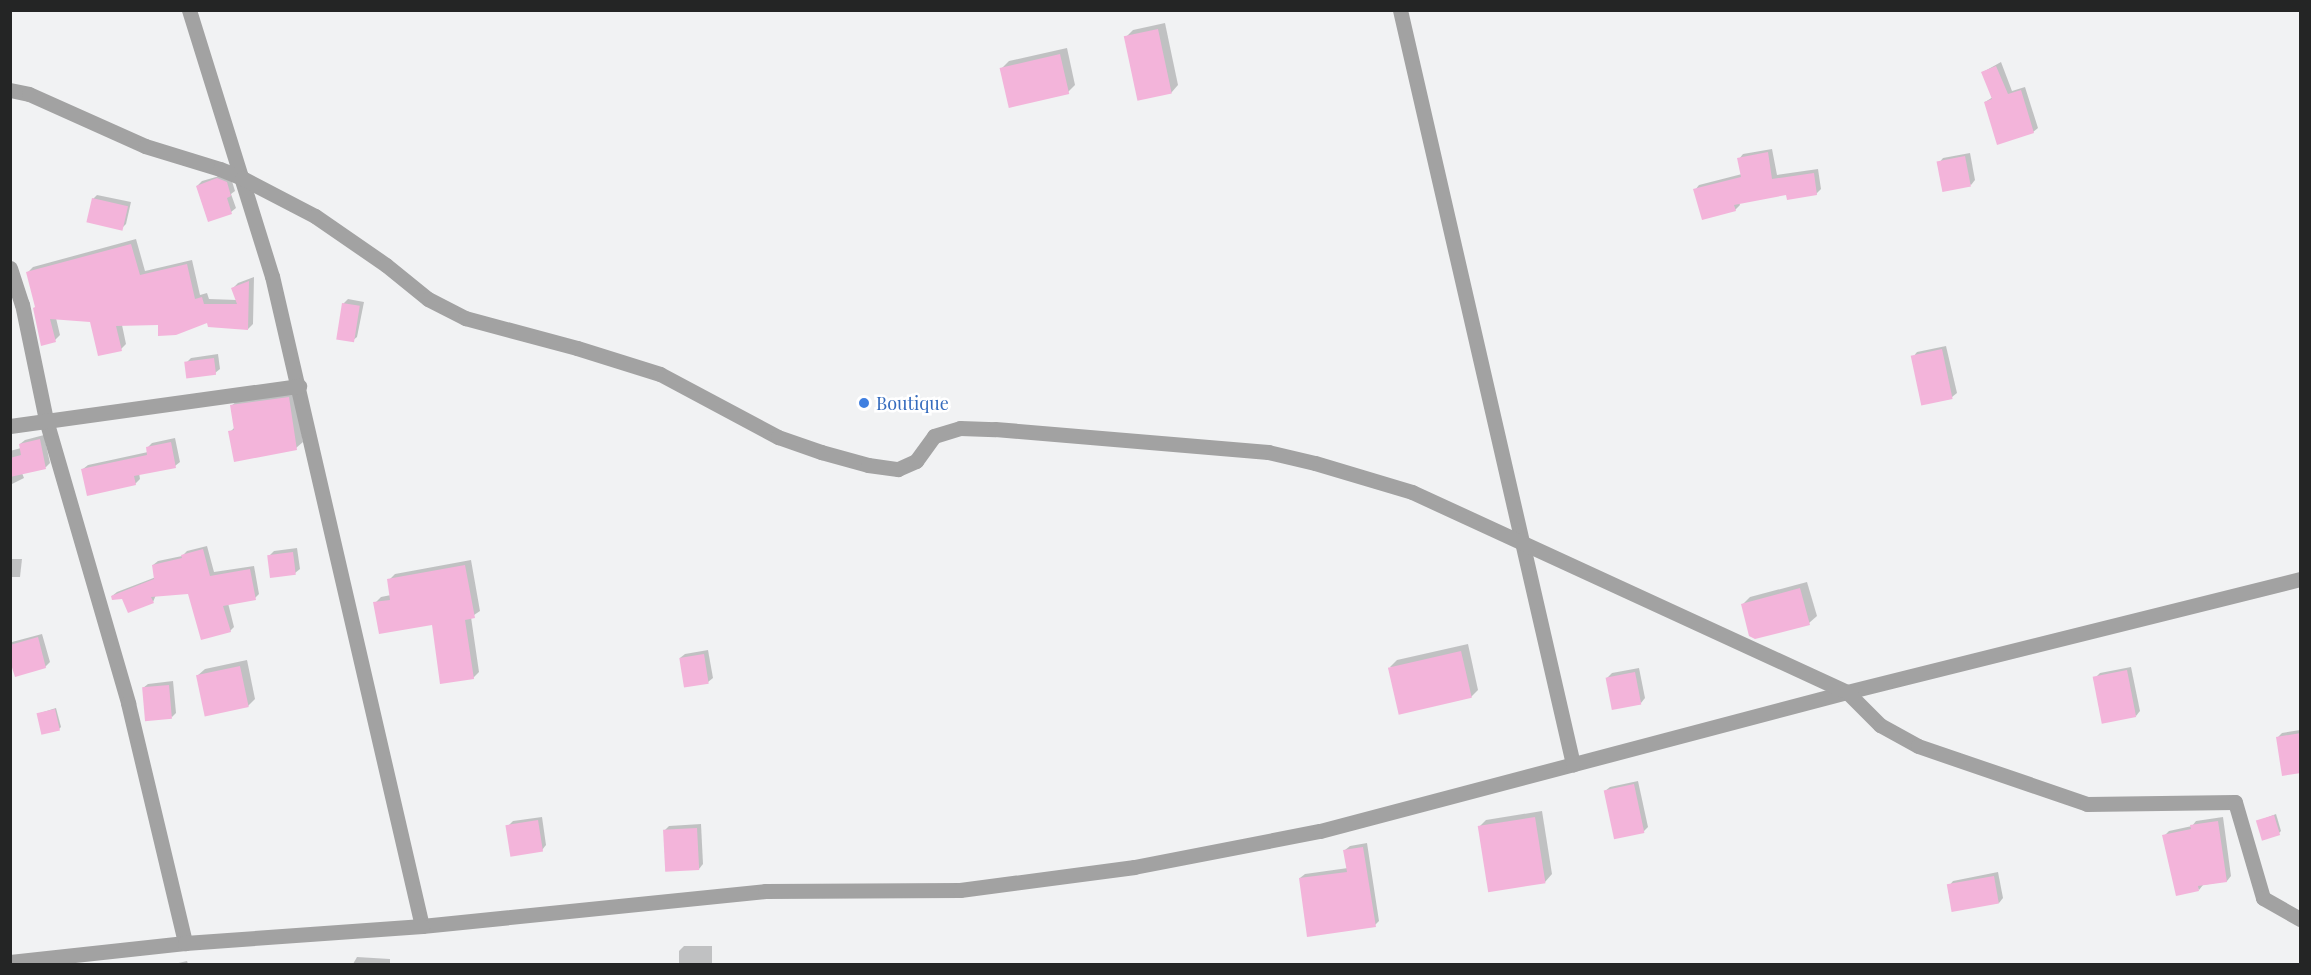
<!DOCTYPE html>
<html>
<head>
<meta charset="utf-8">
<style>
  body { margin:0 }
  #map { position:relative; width:2311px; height:975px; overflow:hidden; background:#f1f2f3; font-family:"Playfair Display",serif }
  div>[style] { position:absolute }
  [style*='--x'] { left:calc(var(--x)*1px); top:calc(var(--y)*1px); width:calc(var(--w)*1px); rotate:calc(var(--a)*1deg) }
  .shadow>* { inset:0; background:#0003 }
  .building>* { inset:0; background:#f3b4da; transform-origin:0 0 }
  .minor>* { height:15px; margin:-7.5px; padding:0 7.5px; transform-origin:7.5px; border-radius:7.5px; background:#a2a2a2 }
  .dots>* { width:16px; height:16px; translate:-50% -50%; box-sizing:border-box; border:3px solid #fff; border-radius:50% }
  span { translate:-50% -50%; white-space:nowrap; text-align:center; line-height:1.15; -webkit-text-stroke:5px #fff; paint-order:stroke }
  .shop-label { font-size:18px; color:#366cbe }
  .left { translate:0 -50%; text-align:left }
  .frame { position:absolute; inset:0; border:12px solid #242525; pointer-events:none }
</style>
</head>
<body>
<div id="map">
  <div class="shadow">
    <i style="clip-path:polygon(1165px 23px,1178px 85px,1171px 93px,1126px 37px,1133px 30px)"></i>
    <i style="clip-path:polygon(1067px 48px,1075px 85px,1068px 92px,1002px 68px,1009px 61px)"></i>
    <i style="clip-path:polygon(2001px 62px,2012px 91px,2025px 87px,2038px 128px,2033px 132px,1985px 102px,1993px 97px,1983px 72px)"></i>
    <i style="clip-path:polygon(1772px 149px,1777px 175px,1818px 169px,1821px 189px,1816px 194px,1787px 193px,1739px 202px,1740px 205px,1735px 210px,1695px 190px,1699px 185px,1742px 174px,1739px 159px,1743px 154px)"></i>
    <i style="clip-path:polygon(1970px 153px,1975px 180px,1971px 185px,1939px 163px,1943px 158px)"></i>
    <i style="clip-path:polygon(223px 175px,231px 178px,235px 191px,231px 194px,236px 208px,231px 212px,197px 186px,202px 181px)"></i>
    <i style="clip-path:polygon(97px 195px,131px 202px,126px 224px,122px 228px,93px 199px)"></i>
    <i style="clip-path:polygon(136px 239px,145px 271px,192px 260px,200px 295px,207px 293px,209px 299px,237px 300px,233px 288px,238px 283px,254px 277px,253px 324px,248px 329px,208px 321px,122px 325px,126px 344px,121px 349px,91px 321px,56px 318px,60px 335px,55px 340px,37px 306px,28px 272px,33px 267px)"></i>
    <i style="clip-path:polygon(348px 299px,364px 302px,357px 337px,352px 341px,343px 304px)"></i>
    <i style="clip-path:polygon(1946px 346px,1957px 393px,1952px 397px,1913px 357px,1917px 352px)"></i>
    <i style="clip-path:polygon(218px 354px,220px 369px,215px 373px,186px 363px,191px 358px)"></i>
    <i style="clip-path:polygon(295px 392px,303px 442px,296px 448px,230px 432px,235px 427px,231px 406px,238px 400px)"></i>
    <i style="clip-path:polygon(44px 435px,50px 463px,46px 467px,22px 473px,24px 478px,10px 485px,10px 451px,21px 448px,20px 444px,25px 440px)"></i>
    <i style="clip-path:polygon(175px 438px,180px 462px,175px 466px,139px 473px,140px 479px,135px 484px,83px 469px,88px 465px,148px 452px,147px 448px,152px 443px)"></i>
    <i style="clip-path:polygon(207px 546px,214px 572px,254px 566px,259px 594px,255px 598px,228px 603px,234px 627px,230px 631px,189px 593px,156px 595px,153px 602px,112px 596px,117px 592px,156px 577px,153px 565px,158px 561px,182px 556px,187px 551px)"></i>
    <i style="clip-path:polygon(297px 548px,300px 569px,295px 573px,269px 556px,274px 551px)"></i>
    <i style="clip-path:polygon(10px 559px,22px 559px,20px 577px,10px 577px)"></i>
    <i style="clip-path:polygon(471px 560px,480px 611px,471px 617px,479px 672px,473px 678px,433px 624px,375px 603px,381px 597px,391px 595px,389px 580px,395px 574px)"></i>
    <i style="clip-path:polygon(1807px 582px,1817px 616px,1809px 623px,1742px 605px,1750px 597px)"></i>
    <i style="clip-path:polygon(42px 634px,50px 662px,45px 667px,10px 655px,10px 637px,12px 642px)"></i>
    <i style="clip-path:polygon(1468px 644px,1478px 690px,1471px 697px,1390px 667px,1397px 660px)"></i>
    <i style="clip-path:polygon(708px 650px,713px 678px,708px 682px,680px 658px,685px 654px)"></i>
    <i style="clip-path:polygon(247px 660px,255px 699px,248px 706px,197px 676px,205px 669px)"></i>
    <i style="clip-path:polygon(2131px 667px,2140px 711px,2136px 716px,2095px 678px,2100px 673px)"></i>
    <i style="clip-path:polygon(1639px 668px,1645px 698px,1641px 703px,1607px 678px,1612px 673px)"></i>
    <i style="clip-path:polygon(173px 681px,176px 713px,172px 717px,143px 688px,148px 684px)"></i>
    <i style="clip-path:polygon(56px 708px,61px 727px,59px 729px,37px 714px)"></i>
    <i style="clip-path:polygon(2300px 730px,2300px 772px,2277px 738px,2282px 733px)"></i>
    <i style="clip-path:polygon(1638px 781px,1648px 827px,1644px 831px,1615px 838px,1605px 791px,1610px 787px)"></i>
    <i style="clip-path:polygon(1542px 811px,1552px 874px,1545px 882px,1479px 827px,1486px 820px)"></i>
    <i style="clip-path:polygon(2276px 814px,2281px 831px,2279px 833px,2258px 821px)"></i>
    <i style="clip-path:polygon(542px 817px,546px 845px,542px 850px,508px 826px,513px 821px)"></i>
    <i style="clip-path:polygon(2223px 817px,2231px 876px,2227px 881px,2203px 885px,2199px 890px,2164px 836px,2169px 831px,2192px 826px,2196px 821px)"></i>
    <i style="clip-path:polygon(701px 824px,703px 864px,699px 869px,664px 831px,669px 826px)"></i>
    <i style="clip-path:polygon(1367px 843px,1379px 921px,1375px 925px,1300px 878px,1305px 874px,1348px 868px,1345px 850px,1350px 846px)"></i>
    <i style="clip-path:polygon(1998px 872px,2003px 898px,1999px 903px,1949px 886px,1953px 881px)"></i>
    <i style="clip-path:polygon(684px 946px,712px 946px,712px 964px,679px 964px,679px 951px)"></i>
    <i style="clip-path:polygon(357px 957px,390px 959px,390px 964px,353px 964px)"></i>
    <i style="clip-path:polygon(187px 961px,188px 964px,173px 964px,174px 964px)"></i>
  </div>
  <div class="building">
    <i style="left:1158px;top:29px;width:66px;height:35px;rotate:78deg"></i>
    <i style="left:1060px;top:54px;width:41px;height:62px;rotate:77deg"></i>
    <i style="clip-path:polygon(1996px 66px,2008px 94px,2021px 90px,2034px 133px,1997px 145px,1984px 102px,1992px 99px,1981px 72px)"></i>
    <i style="clip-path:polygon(1768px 152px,1772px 179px,1814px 173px,1817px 195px,1787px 200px,1786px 195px,1734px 205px,1736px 211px,1702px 220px,1693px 189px,1741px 177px,1737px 158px)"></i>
    <i style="left:1965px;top:156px;width:31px;height:29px;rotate:79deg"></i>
    <i style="clip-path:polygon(217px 178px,227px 182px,231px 196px,227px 198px,232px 214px,208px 222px,196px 186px)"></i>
    <i style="left:92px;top:198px;width:37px;height:25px;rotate:13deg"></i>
    <i style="clip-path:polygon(131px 244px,140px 275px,187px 264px,195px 299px,202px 297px,204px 304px,237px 304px,231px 288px,249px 281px,248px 330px,208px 327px,207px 323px,176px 335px,158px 336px,158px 325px,116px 326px,122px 351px,98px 356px,90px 322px,50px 319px,56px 342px,41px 346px,33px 308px,35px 307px,26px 272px)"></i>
    <i style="left:342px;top:303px;width:18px;height:37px;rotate:9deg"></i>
    <i style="left:1942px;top:349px;width:51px;height:32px;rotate:78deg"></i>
    <i style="left:214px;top:358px;width:17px;height:30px;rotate:83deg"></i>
    <i style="clip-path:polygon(289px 397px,297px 450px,234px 462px,228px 431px,234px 430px,230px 405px)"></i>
    <i style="clip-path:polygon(40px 439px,46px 469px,10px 477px,10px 458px,21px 455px,19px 444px)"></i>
    <i style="clip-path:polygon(171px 442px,176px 468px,134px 476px,136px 485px,87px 496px,81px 469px,147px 455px,146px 447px)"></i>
    <i style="clip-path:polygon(203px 549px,210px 576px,250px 569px,256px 600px,223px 606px,231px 632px,201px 640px,188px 594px,151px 597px,154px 603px,128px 613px,122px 599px,112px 600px,111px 596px,154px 579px,152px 565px,182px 558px,181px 555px)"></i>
    <i style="left:293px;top:552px;width:23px;height:26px;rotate:83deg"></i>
    <i style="clip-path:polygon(465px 565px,475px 618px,465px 620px,474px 679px,440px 684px,432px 625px,379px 634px,373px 602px,390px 600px,387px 579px)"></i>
    <i style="clip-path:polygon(1800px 588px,1810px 625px,1755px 639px,1749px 636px,1741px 604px)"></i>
    <i style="clip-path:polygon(38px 637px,46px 668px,15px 677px,10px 661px,10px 645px)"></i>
    <i style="left:1461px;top:651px;width:48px;height:75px;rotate:77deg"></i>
    <i style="left:704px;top:654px;width:30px;height:25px;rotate:81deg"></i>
    <i style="left:240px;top:666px;width:42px;height:45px;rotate:78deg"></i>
    <i style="left:2127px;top:670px;width:48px;height:35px;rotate:79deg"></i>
    <i style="left:1635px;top:672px;width:33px;height:30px;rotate:79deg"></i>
    <i style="left:169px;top:685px;width:34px;height:27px;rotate:85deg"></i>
    <i style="left:55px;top:709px;width:22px;height:19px;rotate:77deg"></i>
    <i style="clip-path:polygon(2301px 733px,2301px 773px,2282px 776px,2276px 737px)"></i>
    <i style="left:1634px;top:784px;width:50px;height:31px;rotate:78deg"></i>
    <i style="left:2274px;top:815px;width:21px;height:19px;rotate:73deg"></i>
    <i style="left:1535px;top:817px;width:67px;height:58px;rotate:81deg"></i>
    <i style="left:538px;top:820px;width:32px;height:33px;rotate:81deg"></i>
    <i style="clip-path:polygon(2218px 821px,2227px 882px,2198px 886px,2199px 891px,2176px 896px,2162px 835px,2191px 829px,2190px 825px)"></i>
    <i style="left:697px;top:828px;width:42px;height:34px;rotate:87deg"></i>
    <i style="clip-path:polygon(1363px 847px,1376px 927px,1307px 937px,1299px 878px,1347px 872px,1343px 850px)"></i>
    <i style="left:1994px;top:876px;width:28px;height:48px;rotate:80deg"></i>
  </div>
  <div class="minor">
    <i style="--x:189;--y:10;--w:279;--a:72.7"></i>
    <i style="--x:272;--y:276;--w:667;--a:77.01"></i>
    <i style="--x:422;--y:926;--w:345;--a:-5.8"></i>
    <i style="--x:765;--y:891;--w:195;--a:-0.3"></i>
    <i style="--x:960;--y:890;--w:176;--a:-7.5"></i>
    <i style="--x:1134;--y:867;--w:189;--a:-11"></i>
    <i style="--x:1320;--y:831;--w:545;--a:-14.78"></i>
    <i style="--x:1847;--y:692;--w:467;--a:-14"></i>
    <i style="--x:1400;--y:10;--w:774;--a:77.08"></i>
    <i style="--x:10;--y:90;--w:19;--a:12"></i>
    <i style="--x:29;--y:94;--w:127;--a:24.1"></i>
    <i style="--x:145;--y:146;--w:78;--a:17"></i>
    <i style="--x:220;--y:169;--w:24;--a:22"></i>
    <i style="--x:242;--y:178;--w:82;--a:27.5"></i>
    <i style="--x:315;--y:216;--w:86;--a:34.6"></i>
    <i style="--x:386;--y:265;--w:54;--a:39"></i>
    <i style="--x:428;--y:299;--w:42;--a:27.2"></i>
    <i style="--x:465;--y:318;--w:116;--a:15"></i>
    <i style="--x:577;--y:348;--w:87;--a:17.4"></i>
    <i style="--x:660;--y:374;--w:134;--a:28.1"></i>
    <i style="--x:778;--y:437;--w:46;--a:19.2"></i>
    <i style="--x:821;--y:452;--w:49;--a:15.5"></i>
    <i style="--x:868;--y:465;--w:30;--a:8"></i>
    <i style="--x:898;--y:469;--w:20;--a:-24"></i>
    <i style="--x:916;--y:461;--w:31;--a:-54"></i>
    <i style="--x:934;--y:436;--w:27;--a:-17"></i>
    <i style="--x:960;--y:428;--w:35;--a:2"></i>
    <i style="--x:995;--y:429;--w:274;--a:4.8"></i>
    <i style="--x:1268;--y:452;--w:48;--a:13.2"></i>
    <i style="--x:1315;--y:463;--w:101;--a:16.6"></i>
    <i style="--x:1412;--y:492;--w:479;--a:24.7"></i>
    <i style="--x:1847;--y:692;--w:47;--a:45"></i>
    <i style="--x:1880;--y:725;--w:43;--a:28.9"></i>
    <i style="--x:1918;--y:746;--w:179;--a:18.9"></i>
    <i style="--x:2087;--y:804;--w:148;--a:-0.8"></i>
    <i style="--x:2235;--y:802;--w:100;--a:73.7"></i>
    <i style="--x:2263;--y:898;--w:43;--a:29.6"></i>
    <i style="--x:10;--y:268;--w:38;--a:72"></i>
    <i style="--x:22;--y:304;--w:118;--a:78.3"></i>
    <i style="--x:46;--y:420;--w:295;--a:73.8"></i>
    <i style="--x:128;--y:703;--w:247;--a:76.6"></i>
    <i style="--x:10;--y:426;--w:292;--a:-7.9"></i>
    <i style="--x:10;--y:962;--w:176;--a:-6.2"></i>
    <i style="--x:185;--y:943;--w:238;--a:-4.1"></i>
  </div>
  <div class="dots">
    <i style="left:864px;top:403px;background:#3f7fe0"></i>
  </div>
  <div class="shop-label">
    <span class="left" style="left:876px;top:403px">Boutique</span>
  </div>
  <div class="frame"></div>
</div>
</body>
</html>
